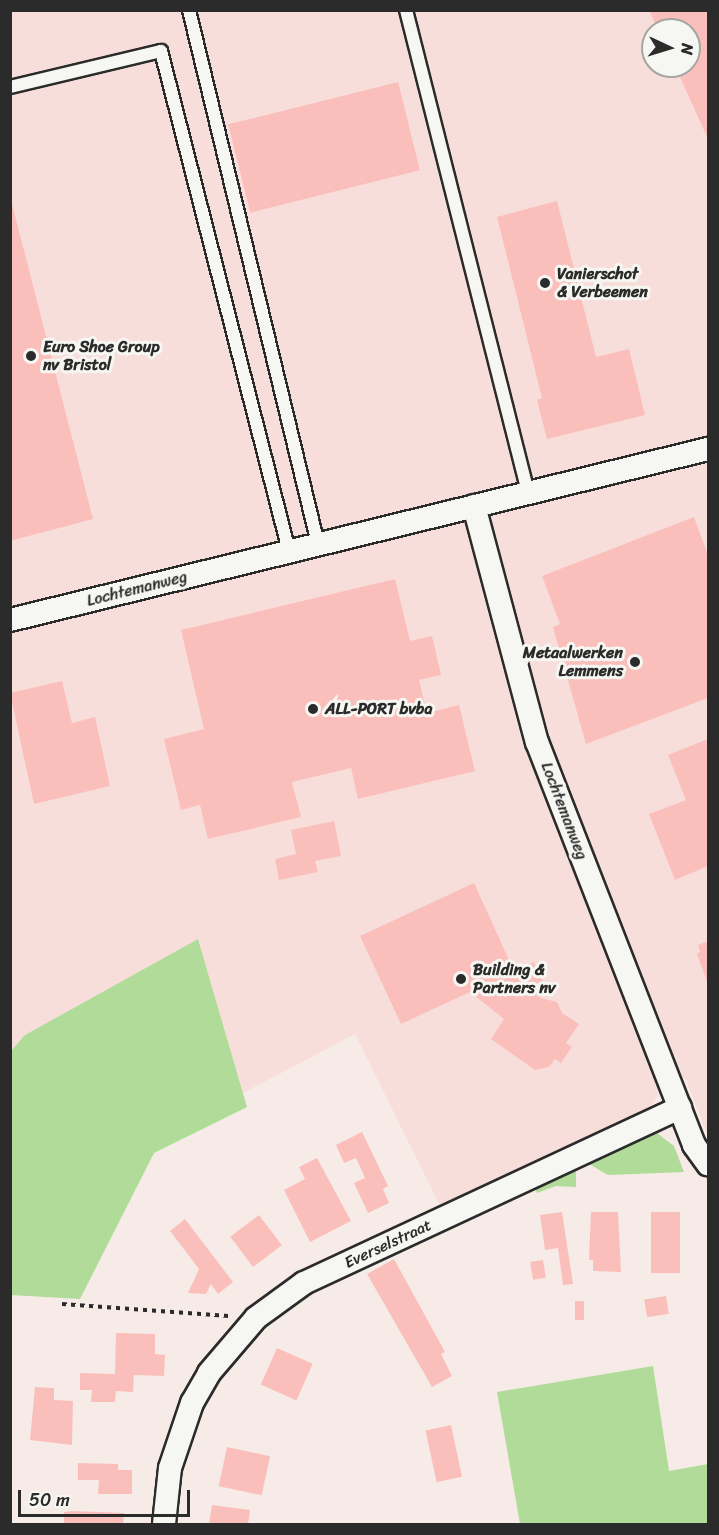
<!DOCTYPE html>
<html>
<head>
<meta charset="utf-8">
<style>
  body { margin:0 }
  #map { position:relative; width:719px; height:1535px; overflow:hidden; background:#f7ebe7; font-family:Sriracha,sans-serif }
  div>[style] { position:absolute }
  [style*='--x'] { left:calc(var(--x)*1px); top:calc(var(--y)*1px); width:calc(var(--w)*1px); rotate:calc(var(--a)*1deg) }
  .built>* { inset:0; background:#f8deda }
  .green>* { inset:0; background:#b0db99 }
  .building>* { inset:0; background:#fbbfbb; transform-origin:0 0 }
  .path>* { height:4px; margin-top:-2px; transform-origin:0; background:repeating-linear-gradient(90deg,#2b2b2b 0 4.5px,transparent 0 9px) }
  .roads { filter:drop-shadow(2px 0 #2b2b2b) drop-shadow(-2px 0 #2b2b2b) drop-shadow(0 2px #2b2b2b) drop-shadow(0 -2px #2b2b2b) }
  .service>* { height:12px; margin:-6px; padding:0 6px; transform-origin:6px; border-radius:6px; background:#f6f6f2 }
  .minor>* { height:22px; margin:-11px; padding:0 11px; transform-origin:11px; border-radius:11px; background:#f6f6f2 }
  .dots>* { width:16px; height:16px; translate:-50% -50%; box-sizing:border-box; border:3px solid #f6f6f2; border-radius:50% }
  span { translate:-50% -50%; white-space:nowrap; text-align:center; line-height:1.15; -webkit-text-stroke:6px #f6f6f2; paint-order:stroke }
  .poi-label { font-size:16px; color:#2b2b2b; font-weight:700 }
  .left { translate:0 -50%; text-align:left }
  .right { translate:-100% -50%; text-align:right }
  .street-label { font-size:16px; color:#2b2b2b }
  .frame { position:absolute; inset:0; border:12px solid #2b2b2b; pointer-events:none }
  .north { position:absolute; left:641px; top:18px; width:60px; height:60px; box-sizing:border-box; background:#f6f6f2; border:2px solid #a5a5a2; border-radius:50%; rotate:94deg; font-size:16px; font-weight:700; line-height:24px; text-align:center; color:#2b2b2b }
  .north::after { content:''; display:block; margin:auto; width:21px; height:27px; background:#2b2b2b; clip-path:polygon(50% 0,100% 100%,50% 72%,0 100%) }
  .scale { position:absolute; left:18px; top:1490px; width:172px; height:27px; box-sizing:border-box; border:3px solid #2b2b2b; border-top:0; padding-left:8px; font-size:18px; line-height:21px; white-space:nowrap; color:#2b2b2b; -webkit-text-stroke:4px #f6f6f2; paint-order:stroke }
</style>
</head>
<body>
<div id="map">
  <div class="built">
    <i style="clip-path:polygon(evenodd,11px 11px,708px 11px,708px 1136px,686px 1080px,678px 1073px,656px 1082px,658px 1096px,647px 1110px,441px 1208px,355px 1034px,243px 1093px,198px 939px,25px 1035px,11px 1051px,11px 11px,653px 30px,689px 30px,689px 66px,653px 66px,653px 30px)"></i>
  </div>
  <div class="green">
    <i style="clip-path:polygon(198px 939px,247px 1107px,154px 1153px,80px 1299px,11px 1295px,11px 1051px,25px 1035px)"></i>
    <i style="clip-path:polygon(657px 1133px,674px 1146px,684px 1172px,608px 1175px,589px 1164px,590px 1158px)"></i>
    <i style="clip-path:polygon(576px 1167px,576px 1187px,556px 1186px,537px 1193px,534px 1186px)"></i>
    <i style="clip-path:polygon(653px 1366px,669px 1471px,708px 1464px,708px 1524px,520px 1524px,497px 1392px)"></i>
  </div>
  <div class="building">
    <i style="clip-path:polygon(649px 10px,708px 10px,708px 139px,675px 66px,689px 66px,689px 30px,658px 30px)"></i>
    <i style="left:398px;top:82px;width:91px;height:175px;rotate:76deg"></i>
    <i style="clip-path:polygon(10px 196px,93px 519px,10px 541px)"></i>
    <i style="clip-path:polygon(557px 201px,596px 357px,629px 349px,645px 415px,547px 439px,537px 400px,542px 398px,497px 217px)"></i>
    <i style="clip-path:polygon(694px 517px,708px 555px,708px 698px,586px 744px,553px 627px,560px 624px,542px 576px)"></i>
    <i style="clip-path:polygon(395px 579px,410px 641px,432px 636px,441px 675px,419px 680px,427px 713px,459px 705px,475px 771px,358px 799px,351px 768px,292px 782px,301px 817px,208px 839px,200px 805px,181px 810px,164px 739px,204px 729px,181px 630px)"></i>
    <i style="clip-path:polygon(62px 681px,72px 723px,95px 717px,110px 786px,34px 804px,10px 693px)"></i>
    <i style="clip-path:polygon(708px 739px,708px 866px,675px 880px,649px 814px,686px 800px,668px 755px)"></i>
    <i style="clip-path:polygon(334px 821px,341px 856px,315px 861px,318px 872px,279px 880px,275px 859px,296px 854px,291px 830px)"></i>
    <i style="clip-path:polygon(474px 883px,514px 971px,534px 962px,546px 988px,540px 998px,557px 1002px,562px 1013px,579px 1024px,566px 1043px,572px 1047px,561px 1063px,555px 1059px,549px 1067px,535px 1070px,491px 1039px,504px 1019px,470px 992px,401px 1024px,360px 936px)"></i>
    <i style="clip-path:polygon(708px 941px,708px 984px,697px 954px,700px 952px,698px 945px)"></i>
    <i style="clip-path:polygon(362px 1132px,388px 1186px,383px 1189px,389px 1203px,368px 1213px,354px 1183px,365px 1178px,356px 1158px,344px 1163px,336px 1145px)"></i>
    <i style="clip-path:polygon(317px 1158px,351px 1221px,310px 1242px,284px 1190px,305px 1179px,299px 1167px)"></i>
    <i style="clip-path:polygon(562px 1212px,573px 1284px,563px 1285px,558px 1248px,545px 1250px,540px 1215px)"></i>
    <i style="clip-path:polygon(591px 1212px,618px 1212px,621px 1272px,593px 1271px,593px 1260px,589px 1260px)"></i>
    <i style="left:651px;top:1212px;width:29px;height:61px"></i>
    <i style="left:259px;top:1215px;width:38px;height:36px;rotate:53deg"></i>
    <i style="clip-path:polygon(185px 1219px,233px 1282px,218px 1294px,211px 1284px,206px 1294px,188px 1293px,199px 1269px,170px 1231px)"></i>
    <i style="clip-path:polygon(394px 1259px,445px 1352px,441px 1354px,452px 1376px,432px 1387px,367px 1274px)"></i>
    <i style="left:543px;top:1260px;width:18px;height:13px;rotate:81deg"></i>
    <i style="left:666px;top:1296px;width:18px;height:22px;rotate:81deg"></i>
    <i style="left:575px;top:1301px;width:9px;height:19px"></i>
    <i style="clip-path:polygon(116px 1333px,155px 1334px,155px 1354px,165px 1355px,164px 1376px,134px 1375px,133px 1392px,116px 1391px,115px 1402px,91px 1402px,92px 1390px,80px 1390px,80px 1373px,115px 1374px)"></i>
    <i style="left:277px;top:1348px;width:39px;height:40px;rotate:24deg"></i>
    <i style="clip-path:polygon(35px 1387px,54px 1388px,54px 1400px,73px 1401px,72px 1445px,30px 1440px)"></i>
    <i style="left:451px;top:1425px;width:53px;height:26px;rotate:78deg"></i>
    <i style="left:227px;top:1447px;width:44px;height:40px;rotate:12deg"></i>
    <i style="clip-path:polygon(78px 1463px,118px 1464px,118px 1470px,132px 1470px,132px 1494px,98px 1494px,99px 1480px,78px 1480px)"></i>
    <i style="clip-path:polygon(212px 1505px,250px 1510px,248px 1524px,209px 1524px)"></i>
    <i style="clip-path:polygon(72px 1511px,124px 1513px,123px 1524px,64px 1524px,64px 1512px)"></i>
  </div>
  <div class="path">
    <i style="--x:62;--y:1304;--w:167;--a:4.1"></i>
  </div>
  <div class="roads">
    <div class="service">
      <i style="--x:189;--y:10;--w:549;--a:76.42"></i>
      <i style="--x:406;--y:10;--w:498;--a:75.8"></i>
      <i style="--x:10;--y:87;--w:155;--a:-13.4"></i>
      <i style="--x:161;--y:51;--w:516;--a:75.64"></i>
    </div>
    <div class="minor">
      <i style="--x:474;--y:506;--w:244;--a:75.1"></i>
      <i style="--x:537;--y:742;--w:433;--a:68.7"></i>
      <i style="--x:694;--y:1145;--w:24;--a:54"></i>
      <i style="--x:10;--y:620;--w:719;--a:-13.77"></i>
      <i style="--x:164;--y:1524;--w:56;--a:-83.9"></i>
      <i style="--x:170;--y:1468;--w:69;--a:-71.3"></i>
      <i style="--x:192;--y:1403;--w:34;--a:-60"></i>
      <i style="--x:209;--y:1373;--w:72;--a:-49.5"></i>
      <i style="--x:256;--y:1318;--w:59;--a:-36.1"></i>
      <i style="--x:304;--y:1283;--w:415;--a:-25"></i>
    </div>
  </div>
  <div class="dots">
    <i style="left:545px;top:283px;background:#2b2b2b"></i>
    <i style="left:31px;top:356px;background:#2b2b2b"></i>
    <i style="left:635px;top:662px;background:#2b2b2b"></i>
    <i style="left:313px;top:709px;background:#2b2b2b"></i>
    <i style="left:461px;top:979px;background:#2b2b2b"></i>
  </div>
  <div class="poi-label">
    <span class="left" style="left:557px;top:283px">Vanierschot<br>&amp; Verbeemen</span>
    <span class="left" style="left:43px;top:356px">Euro Shoe Group<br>nv Bristol</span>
    <span class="right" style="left:623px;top:662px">Metaalwerken<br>Lemmens</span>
    <span class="left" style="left:325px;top:709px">ALL-PORT bvba</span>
    <span class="left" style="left:473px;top:979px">Building &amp;<br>Partners nv</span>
  </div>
  <div class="street-label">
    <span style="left:137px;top:589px;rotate:-14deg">Lochtemanweg</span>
    <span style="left:564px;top:811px;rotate:69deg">Lochtemanweg</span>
    <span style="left:388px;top:1244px;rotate:-25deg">Everselstraat</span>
  </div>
  <div class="frame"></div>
  <div class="north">N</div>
  <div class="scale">50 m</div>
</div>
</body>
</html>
